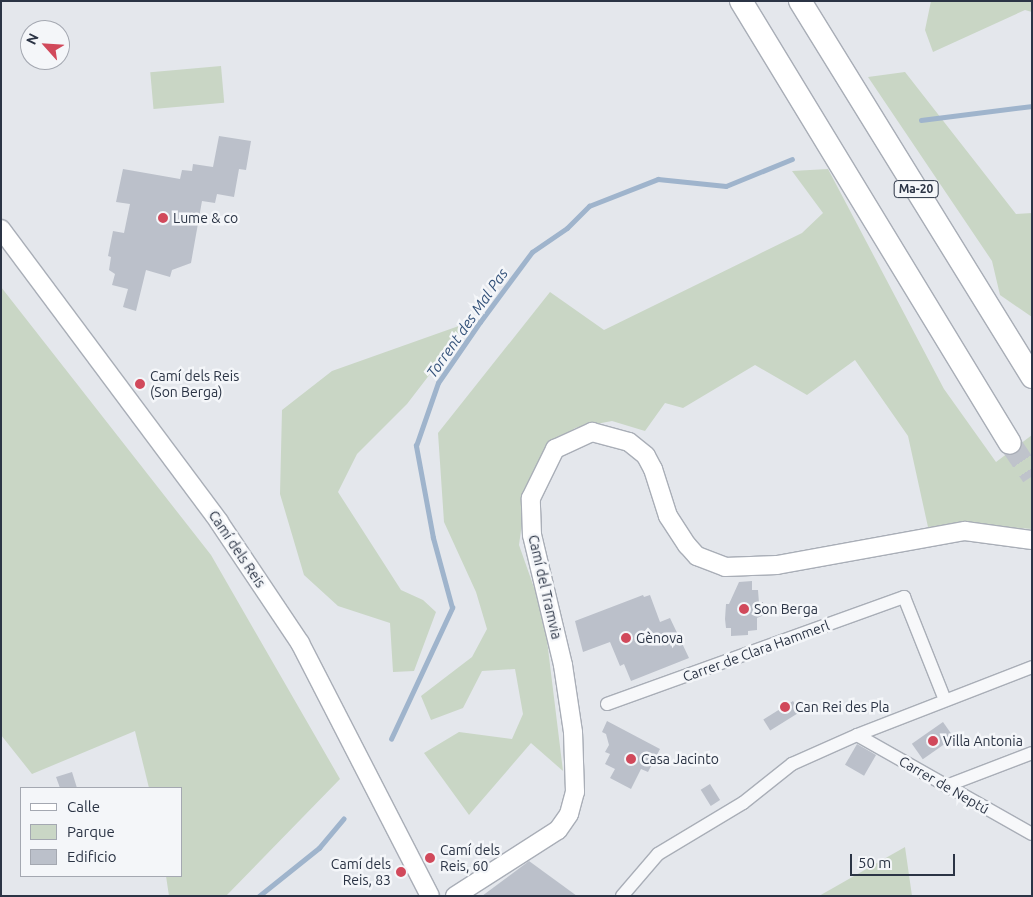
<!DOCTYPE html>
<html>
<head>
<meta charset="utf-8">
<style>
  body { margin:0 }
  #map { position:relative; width:1033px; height:897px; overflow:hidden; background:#e4e7ec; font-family:Ubuntu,sans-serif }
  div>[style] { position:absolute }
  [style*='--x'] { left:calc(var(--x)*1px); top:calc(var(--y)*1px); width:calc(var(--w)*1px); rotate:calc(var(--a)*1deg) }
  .green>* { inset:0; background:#c9d6c5; transform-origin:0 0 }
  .stream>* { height:4.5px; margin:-2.25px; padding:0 2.25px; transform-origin:2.25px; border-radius:2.25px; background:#9fb4cc }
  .building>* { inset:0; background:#bbc0ca; transform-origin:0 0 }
  .highway-tunnel>* { height:22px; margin-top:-11px; transform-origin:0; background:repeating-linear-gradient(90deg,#bfc3cb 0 22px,transparent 0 33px) }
  .roads { filter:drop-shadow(1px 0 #a9aeb7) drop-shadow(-1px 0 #a9aeb7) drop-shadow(0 1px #a9aeb7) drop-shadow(0 -1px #a9aeb7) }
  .street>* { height:12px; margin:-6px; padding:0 6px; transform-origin:6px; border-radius:6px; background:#f7f8fa }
  .secondary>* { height:18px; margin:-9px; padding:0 9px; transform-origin:9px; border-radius:9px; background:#fff }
  .highway>* { height:22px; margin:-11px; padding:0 11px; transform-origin:11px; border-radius:11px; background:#fff }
  .dots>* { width:14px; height:14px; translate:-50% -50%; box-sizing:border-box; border:2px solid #f4f6f9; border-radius:50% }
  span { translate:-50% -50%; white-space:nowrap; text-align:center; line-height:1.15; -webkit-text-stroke:5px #f4f6f9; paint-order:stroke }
  .shield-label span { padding:1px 4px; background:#f4f6f9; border:1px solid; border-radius:4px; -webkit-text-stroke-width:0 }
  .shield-label { font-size:12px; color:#2b3445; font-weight:700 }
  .poi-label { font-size:14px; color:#2b3445 }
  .left { translate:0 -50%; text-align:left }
  .right { translate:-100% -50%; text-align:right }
  .street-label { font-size:14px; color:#2b3445 }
  .water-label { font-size:15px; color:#34527a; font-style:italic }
  .frame { position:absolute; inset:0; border:2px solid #2b3445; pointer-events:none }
  .legend { position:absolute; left:20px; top:787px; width:162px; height:90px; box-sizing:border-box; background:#f4f6f9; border:1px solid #a4a8b1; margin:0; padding:6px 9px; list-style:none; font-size:15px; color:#2b3445 }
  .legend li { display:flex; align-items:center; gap:10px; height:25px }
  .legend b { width:25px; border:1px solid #a4a8b1 }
  .north { position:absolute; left:20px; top:20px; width:50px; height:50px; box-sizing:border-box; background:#f4f6f9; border:1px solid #a4a8b1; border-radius:50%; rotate:296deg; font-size:14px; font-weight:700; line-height:20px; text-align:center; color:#2b3445 }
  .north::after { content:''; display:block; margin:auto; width:18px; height:22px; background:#d1495b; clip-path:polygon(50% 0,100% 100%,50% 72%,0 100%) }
  .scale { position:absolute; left:850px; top:854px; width:105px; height:22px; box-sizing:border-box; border:2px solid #2b3445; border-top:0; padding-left:6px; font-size:15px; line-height:18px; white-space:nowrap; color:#2b3445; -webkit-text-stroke:4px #f4f6f9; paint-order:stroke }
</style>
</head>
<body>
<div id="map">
  <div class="green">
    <i style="clip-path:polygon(931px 1px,1032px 1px,1032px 12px,1025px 10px,933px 52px,925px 30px)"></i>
    <i style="left:221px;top:66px;width:37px;height:71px;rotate:85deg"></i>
    <i style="clip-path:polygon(905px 72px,1016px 214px,1032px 213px,1032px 317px,1000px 295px,992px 261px,868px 77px)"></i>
    <i style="clip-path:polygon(828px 169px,944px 389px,996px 462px,1032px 435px,1032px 529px,981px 525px,928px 527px,908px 436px,855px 360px,807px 395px,755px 365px,683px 408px,665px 403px,645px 431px,612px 421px,575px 428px,553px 444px,536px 467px,525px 502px,519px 545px,544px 616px,563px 771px,531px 743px,469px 815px,424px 753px,459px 732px,512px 739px,523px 714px,515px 669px,482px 671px,463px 708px,431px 720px,421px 696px,472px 657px,487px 629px,476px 592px,444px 522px,438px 433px,550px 292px,604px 330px,802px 233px,823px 213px,792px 171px)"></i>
    <i style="clip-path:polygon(1px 287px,211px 555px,340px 779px,226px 896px,169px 896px,166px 876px,181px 876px,181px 788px,149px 788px,135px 731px,32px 774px,1px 735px)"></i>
    <i style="clip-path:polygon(470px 322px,407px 404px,357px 454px,338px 492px,401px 590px,423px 600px,436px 612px,414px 671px,393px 672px,390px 623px,338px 606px,304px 575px,280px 494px,282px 410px,332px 371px)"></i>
    <i style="clip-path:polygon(905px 847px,912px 896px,819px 896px)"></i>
  </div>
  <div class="stream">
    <i style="--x:921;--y:120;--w:112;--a:-7.2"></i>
    <i style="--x:391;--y:739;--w:145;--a:-65"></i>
    <i style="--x:452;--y:608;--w:73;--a:-105.2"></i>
    <i style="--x:433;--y:538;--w:94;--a:-100.5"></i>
    <i style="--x:416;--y:446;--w:67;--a:-70.8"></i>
    <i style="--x:438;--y:383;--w:74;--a:-55.5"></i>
    <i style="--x:480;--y:322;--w:87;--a:-53.4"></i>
    <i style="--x:532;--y:252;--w:42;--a:-34.4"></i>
    <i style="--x:567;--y:228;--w:31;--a:-45"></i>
    <i style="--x:589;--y:206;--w:74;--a:-21.4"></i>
    <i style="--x:658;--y:179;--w:68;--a:5.9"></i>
    <i style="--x:726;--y:186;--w:71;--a:-22.2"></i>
    <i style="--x:259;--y:896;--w:77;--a:-38.7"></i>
    <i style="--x:319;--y:848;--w:38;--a:-50"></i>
  </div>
  <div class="building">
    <i style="clip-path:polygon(219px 136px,251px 141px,246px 170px,239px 169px,234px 197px,217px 194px,215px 203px,202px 201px,191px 263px,172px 270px,170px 277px,146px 270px,136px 311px,123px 307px,128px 289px,112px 285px,115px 274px,109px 270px,111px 257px,108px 256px,113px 231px,124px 233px,130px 204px,116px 202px,123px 169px,180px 179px,182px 170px,192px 171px,193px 164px,213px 167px)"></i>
    <i style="clip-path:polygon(752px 581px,752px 590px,758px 590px,759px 603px,763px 602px,764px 615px,757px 618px,757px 630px,748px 631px,748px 635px,731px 636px,731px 628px,726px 628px,725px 619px,726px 604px,729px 604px,739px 582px)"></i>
    <i style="clip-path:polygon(643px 595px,644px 597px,650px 595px,660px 622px,670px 618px,689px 658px,631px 681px,624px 664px,620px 666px,610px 642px,583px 652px,575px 621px)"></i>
    <i style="left:793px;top:701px;width:13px;height:35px;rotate:58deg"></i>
    <i style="clip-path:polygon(607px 721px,660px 749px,648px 772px,641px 769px,631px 789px,610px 778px,615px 769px,605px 764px,610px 754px,605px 752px,609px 745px,606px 734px,602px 732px)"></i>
    <i style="left:943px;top:722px;width:19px;height:38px;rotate:55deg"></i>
    <i style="left:857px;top:744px;width:22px;height:24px;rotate:30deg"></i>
    <i style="clip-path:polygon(72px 772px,77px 788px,60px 788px,56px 777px)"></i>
    <i style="left:710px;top:784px;width:19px;height:11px;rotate:58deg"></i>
    <i style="clip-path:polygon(529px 861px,577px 896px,482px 896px)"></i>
  </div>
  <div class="highway-tunnel">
    <i style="--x:1010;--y:443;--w:40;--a:56"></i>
  </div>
  <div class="roads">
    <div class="street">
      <i style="--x:607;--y:704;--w:316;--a:-19.8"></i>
      <i style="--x:904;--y:597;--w:111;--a:68.3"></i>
      <i style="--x:857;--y:735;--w:201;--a:29.5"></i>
      <i style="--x:946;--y:786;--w:92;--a:-21"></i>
      <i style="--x:622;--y:896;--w:55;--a:-49.4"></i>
      <i style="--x:658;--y:854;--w:99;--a:-31"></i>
      <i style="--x:743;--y:803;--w:63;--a:-38.5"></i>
      <i style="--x:792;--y:764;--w:71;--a:-24"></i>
      <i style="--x:857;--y:735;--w:188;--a:-21.2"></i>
    </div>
    <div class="secondary">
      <i style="--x:1;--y:229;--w:365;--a:53.3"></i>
      <i style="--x:219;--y:522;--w:146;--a:56.2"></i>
      <i style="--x:300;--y:643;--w:284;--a:62.8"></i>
      <i style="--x:455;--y:896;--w:122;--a:-32.7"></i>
      <i style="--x:558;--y:830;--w:19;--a:-55"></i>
      <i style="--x:569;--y:814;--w:23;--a:-75"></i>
      <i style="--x:575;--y:792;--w:60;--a:-91.9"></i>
      <i style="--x:573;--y:732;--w:68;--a:-98.5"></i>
      <i style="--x:563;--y:665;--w:134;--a:-103.4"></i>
      <i style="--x:532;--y:535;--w:37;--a:-92"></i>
      <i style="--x:531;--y:498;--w:55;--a:-63.9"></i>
      <i style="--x:555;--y:449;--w:41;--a:-24.7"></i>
      <i style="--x:592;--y:432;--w:38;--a:15"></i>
      <i style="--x:629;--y:442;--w:22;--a:39"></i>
      <i style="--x:646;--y:456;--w:15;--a:62"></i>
      <i style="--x:653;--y:469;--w:49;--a:72.3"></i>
      <i style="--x:668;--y:516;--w:35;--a:57"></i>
      <i style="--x:687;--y:545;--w:15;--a:48"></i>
      <i style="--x:697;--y:556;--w:30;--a:21"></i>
      <i style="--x:725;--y:567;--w:52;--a:-2.2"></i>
      <i style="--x:777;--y:565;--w:191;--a:-10.3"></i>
      <i style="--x:965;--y:531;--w:68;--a:7.7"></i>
    </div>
    <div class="highway">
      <i style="--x:741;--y:1;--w:517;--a:58.68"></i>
      <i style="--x:800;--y:1;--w:442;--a:58.3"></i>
    </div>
  </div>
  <div class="dots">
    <i style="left:163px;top:218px;background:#d1495b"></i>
    <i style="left:140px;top:384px;background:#d1495b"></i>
    <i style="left:744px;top:609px;background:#d1495b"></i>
    <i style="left:626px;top:638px;background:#d1495b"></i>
    <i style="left:785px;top:707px;background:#d1495b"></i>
    <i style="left:933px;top:741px;background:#d1495b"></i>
    <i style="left:631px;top:759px;background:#d1495b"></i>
    <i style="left:430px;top:858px;background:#d1495b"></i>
    <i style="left:401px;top:872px;background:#d1495b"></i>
  </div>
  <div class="shield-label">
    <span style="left:916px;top:189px">Ma-20</span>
  </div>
  <div class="poi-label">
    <span class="left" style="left:173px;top:218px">Lume &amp; co</span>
    <span class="left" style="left:150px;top:384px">Camí dels Reis<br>(Son Berga)</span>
    <span class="left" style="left:754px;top:609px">Son Berga</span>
    <span class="left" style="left:636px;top:638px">Gènova</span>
    <span class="left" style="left:795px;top:707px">Can Rei des Pla</span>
    <span class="left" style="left:943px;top:741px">Villa Antonia</span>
    <span class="left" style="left:641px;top:759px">Casa Jacinto</span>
    <span class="left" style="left:440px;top:858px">Camí dels<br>Reis, 60</span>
    <span class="right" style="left:391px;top:872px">Camí dels<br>Reis, 83</span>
  </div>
  <div class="street-label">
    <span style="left:237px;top:549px;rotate:56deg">Camí dels Reis</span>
    <span style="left:545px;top:587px;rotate:77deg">Camí del Tramvia</span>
    <span style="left:756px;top:651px;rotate:-20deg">Carrer de Clara Hammerl</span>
    <span style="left:944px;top:785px;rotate:30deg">Carrer de Neptú</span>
  </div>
  <div class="water-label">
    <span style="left:467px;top:323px;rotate:-55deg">Torrent des Mal Pas</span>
  </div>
  <div class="frame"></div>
  <ul class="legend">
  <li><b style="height:6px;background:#fff"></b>Calle</li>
  <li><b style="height:14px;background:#c9d6c5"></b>Parque</li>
  <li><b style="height:14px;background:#bbc0ca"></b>Edificio</li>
  </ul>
  <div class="north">N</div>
  <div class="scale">50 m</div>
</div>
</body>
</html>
